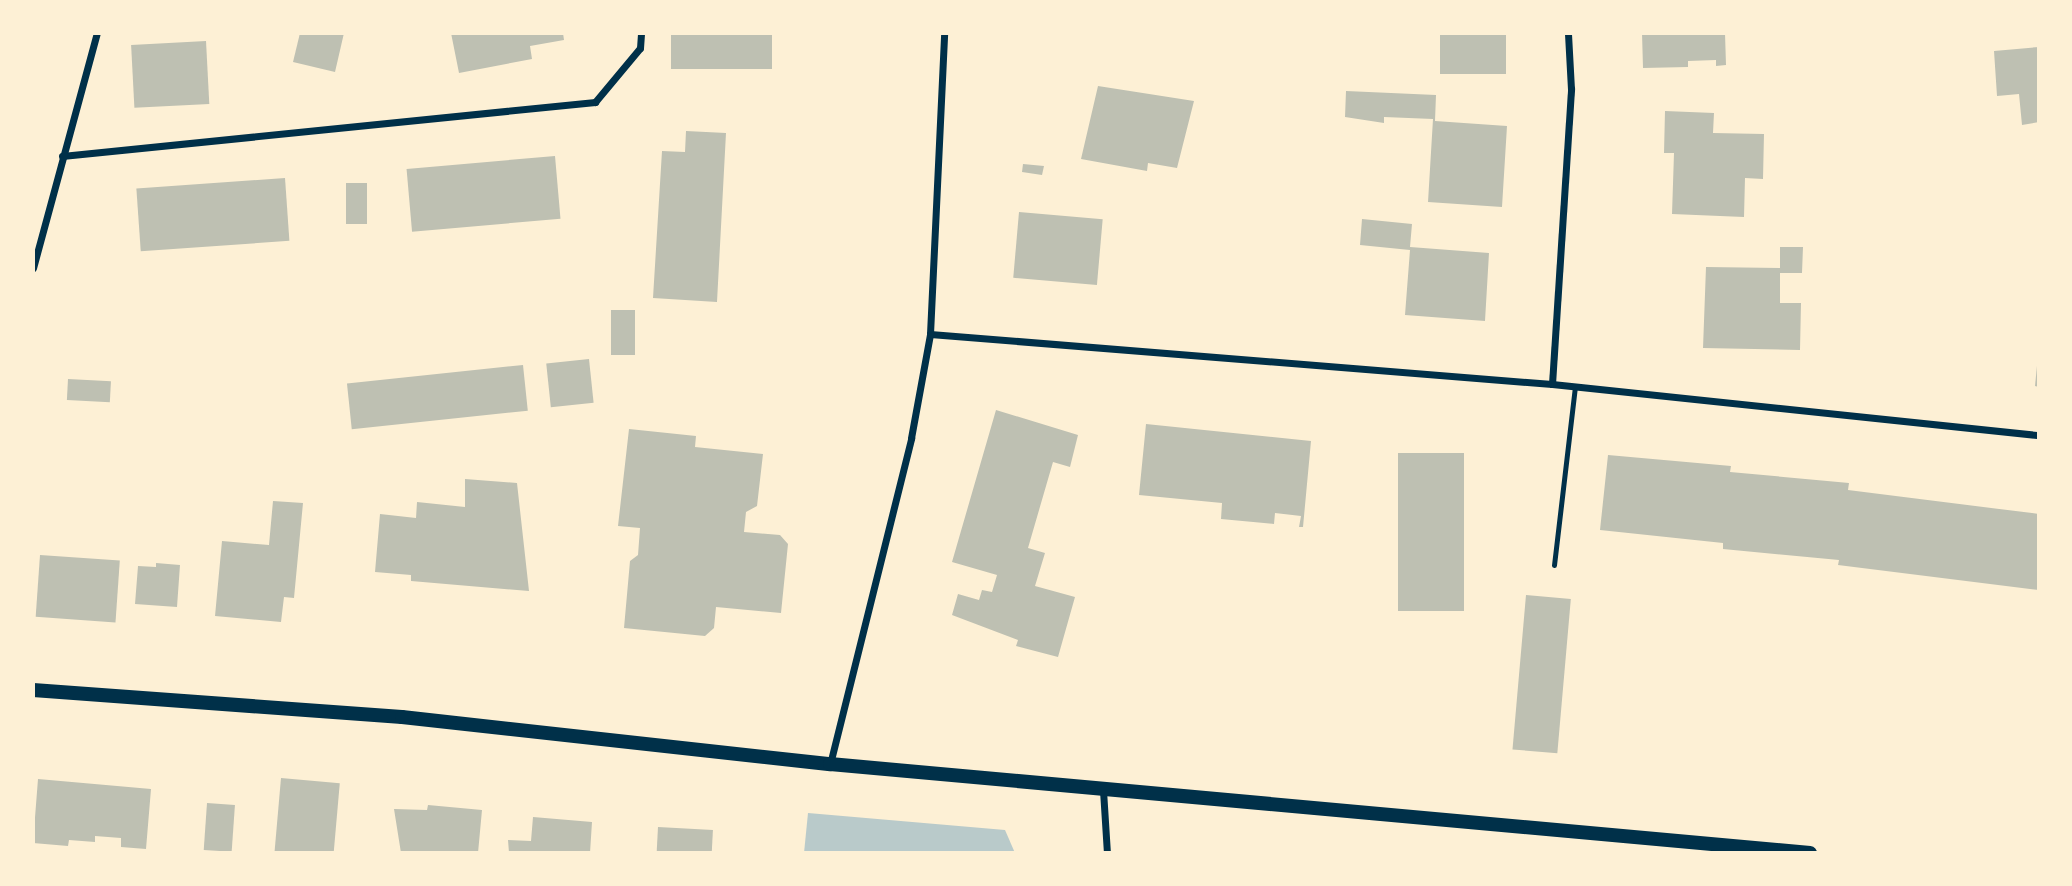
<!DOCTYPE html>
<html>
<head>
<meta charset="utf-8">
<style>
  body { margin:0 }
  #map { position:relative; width:2072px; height:886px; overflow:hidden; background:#fdf0d5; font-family:"Roboto Condensed",sans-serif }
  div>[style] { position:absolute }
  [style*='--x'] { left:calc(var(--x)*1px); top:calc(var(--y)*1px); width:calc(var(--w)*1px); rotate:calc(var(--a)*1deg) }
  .green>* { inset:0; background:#b9caca }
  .building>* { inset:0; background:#bec0b2; transform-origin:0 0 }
  .service>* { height:5px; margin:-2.5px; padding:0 2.5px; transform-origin:2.5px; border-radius:2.5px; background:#003049 }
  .minor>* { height:7px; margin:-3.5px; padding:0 3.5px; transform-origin:3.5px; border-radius:3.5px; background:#003049 }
  .secondary>* { height:14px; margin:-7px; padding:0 7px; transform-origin:7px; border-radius:7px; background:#003049 }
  span { translate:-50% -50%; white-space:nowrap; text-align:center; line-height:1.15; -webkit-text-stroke:5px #fdf0d5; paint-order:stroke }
  .frame { position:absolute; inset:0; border:35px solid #fdf0d5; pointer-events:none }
</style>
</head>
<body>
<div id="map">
  <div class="green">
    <i style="clip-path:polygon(808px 813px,1005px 830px,1015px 853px,804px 853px)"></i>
  </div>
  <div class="building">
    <i style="clip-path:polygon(300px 33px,344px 33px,335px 72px,293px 62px)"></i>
    <i style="clip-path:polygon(451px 33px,563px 33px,564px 40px,530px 46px,532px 59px,459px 73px)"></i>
    <i style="left:671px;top:33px;width:101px;height:36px"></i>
    <i style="left:1440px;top:33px;width:66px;height:41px"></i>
    <i style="clip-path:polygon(1642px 33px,1725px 33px,1726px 65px,1716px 66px,1716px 60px,1688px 61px,1688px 67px,1643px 68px)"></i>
    <i style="left:206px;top:41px;width:63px;height:75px;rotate:87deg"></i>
    <i style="clip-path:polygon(2039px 47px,2039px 122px,2022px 125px,2019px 94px,1997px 96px,1994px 51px)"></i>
    <i style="clip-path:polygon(1098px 86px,1194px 101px,1177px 168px,1148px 163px,1147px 171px,1081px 159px)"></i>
    <i style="clip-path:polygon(1346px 91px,1436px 95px,1435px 121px,1507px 126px,1502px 207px,1428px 202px,1433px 119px,1384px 117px,1384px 123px,1345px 117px)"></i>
    <i style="clip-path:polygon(1665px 111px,1714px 113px,1713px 133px,1764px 134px,1763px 179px,1745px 178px,1744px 217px,1672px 214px,1674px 153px,1664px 153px)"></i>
    <i style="clip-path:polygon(686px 131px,726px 133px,717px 302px,653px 298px,662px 151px,685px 152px)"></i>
    <i style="left:555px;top:156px;width:63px;height:149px;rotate:85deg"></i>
    <i style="clip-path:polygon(1023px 164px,1044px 166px,1042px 175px,1022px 172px)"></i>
    <i style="left:285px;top:178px;width:63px;height:149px;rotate:86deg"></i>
    <i style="left:346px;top:183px;width:21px;height:41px"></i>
    <i style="left:1019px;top:212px;width:84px;height:66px;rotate:5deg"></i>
    <i style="clip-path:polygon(1362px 219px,1412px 224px,1410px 247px,1489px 253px,1485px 321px,1405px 315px,1410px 250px,1360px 245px)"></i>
    <i style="clip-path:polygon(1780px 247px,1803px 247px,1802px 273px,1780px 273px,1780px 303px,1801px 303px,1800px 350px,1703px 348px,1706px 267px,1780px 268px)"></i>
    <i style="left:611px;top:310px;width:24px;height:45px"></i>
    <i style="left:589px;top:359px;width:44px;height:43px;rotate:84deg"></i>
    <i style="left:523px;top:365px;width:46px;height:177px;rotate:84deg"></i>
    <i style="clip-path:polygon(2037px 366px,2039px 366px,2039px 387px,2035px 386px)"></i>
    <i style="left:68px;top:379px;width:43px;height:21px;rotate:3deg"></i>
    <i style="clip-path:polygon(996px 410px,1078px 435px,1070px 467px,1053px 462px,1028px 548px,1045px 553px,1035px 586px,1075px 597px,1058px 657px,1016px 646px,1018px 640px,952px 615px,958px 594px,979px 600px,982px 590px,992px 592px,997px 575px,952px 562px)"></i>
    <i style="clip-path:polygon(1146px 424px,1311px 441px,1303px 527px,1299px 527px,1301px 516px,1275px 513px,1274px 524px,1221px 519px,1222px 503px,1139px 495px)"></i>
    <i style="clip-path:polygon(629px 429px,696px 436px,695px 447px,763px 454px,757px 506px,746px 512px,744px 532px,780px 535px,788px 544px,781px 613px,716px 607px,714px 628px,705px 636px,624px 628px,630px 561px,638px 555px,640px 528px,618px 526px)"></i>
    <i style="left:1464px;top:453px;width:158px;height:66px;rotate:90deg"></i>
    <i style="clip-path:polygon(1608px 455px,1731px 466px,1730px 472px,1849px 483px,1848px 490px,2039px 514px,2039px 590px,1838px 565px,1839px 560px,1723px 549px,1723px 543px,1600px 530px)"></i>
    <i style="clip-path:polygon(465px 479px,517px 483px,529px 591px,411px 581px,411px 575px,375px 572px,380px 514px,416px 518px,417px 502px,465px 507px)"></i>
    <i style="clip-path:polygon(273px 501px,303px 503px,294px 598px,284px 597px,281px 622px,215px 616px,222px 541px,269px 545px)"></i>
    <i style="left:40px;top:555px;width:80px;height:62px;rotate:4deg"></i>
    <i style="clip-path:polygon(156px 563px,180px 565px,177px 607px,135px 604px,138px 566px,156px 567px)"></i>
    <i style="left:1526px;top:595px;width:45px;height:155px;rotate:5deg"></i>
    <i style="left:281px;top:778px;width:59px;height:75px;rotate:5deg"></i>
    <i style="clip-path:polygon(38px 779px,151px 789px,146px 849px,121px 847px,121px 838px,95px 836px,95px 842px,69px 840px,68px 846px,33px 843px)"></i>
    <i style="left:207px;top:803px;width:28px;height:47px;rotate:4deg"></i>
    <i style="clip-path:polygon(428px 805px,482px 810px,478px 853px,401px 853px,394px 809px,427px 810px)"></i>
    <i style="clip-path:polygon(533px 817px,592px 822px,590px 853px,509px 853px,508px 840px,531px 841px)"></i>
    <i style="left:658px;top:827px;width:55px;height:26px;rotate:3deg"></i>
  </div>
  <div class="service">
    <i style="--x:1554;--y:565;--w:179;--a:-83.3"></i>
  </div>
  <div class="minor">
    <i style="--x:62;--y:156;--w:536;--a:-5.79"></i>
    <i style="--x:595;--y:102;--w:70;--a:-50.2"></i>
    <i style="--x:640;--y:48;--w:15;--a:-86"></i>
    <i style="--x:33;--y:268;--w:244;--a:-74.8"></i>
    <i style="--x:930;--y:334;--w:624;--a:4.6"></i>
    <i style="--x:1552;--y:384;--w:490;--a:6"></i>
    <i style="--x:1552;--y:384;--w:296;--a:-86.3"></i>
    <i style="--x:1571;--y:89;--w:56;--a:-93.1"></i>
    <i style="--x:830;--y:764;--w:336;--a:-76"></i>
    <i style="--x:911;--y:438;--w:106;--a:-79.6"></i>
    <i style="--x:930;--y:334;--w:301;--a:-87.3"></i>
    <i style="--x:1103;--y:790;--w:63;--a:86.4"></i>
  </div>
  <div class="secondary">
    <i style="--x:33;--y:690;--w:370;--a:4.2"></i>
    <i style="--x:402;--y:717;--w:431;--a:6.3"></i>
    <i style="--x:830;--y:764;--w:984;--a:5.19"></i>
  </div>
  <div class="frame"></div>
</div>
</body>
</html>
